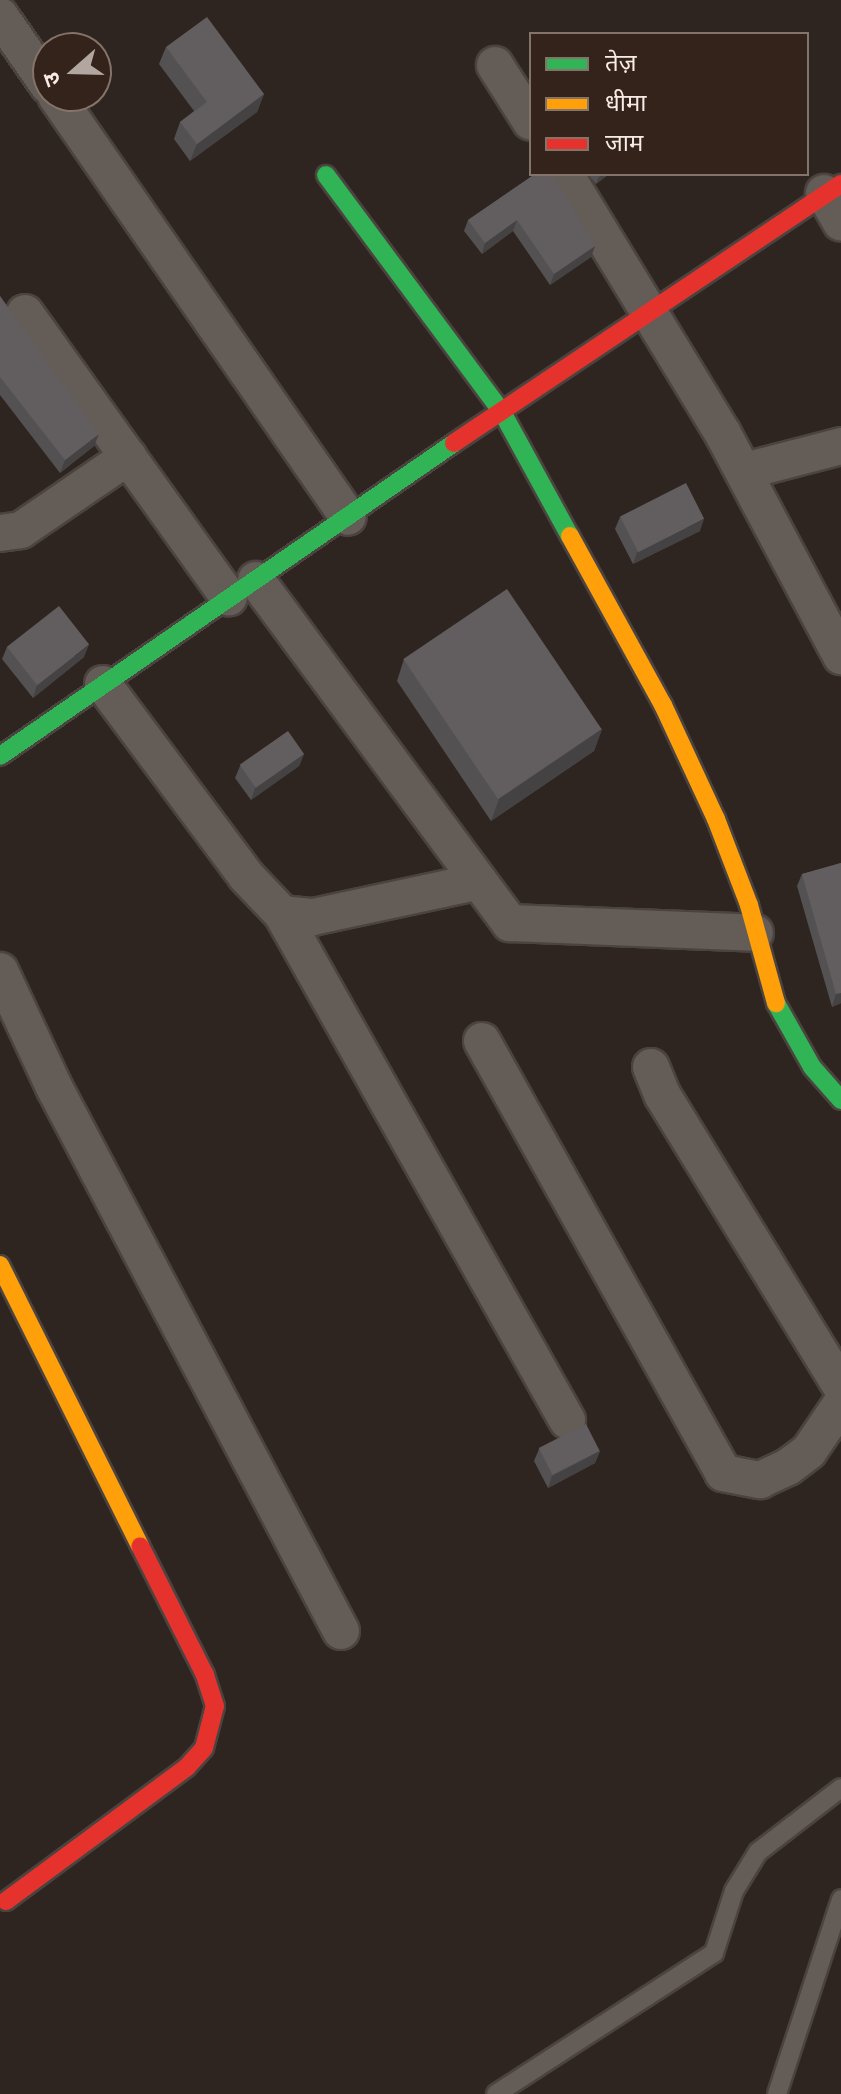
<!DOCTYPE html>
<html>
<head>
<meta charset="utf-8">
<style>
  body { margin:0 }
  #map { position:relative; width:841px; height:2094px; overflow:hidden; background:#2e2520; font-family:"Public Sans","Noto Sans Devanagari",sans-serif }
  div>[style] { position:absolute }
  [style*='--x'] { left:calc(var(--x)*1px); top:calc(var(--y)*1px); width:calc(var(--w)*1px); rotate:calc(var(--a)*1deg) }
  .roads { filter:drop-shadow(2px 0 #4b433f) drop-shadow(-2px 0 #4b433f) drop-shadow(0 2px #4b433f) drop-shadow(0 -2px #4b433f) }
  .lane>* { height:18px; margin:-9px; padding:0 9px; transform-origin:9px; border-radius:9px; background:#645c57 }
  .street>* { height:36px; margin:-18px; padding:0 18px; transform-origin:18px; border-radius:18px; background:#645c57 }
  .fast>* { height:18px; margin:-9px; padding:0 9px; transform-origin:9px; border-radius:9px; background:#30b455 }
  .slow>* { height:18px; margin:-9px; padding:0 9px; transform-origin:9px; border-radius:9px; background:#ff9f0a }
  .jam>* { height:18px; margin:-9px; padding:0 9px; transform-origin:9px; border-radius:9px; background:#e5322d }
  .wall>* { inset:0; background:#545153 }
  .shaded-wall>* { inset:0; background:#454243 }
  .building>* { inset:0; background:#625e60; transform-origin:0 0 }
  span { translate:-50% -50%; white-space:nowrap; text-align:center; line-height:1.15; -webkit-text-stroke:8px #34231a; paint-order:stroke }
  .legend { position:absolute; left:529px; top:32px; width:280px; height:144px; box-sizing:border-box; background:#34231a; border:2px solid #82736b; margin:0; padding:10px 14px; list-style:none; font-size:24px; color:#f7ebe5 }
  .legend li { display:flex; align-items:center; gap:16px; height:40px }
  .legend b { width:40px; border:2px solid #82736b }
  .north { position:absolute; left:32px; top:32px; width:80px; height:80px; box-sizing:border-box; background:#34231a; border:2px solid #82736b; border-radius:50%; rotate:250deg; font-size:22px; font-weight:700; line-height:32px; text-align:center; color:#f7ebe5 }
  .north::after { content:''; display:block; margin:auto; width:28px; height:36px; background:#b1a6a0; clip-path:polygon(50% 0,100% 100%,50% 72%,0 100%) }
</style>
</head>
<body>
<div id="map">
  <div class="roads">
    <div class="lane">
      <i style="--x:496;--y:2094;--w:260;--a:-32.9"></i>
      <i style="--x:714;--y:1953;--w:65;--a:-72.1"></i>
      <i style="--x:734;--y:1891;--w:46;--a:-58.4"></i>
      <i style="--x:758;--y:1852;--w:105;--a:-37.6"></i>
      <i style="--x:777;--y:2094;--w:205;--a:-71.8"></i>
    </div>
    <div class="street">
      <i style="--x:0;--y:16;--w:84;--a:55.2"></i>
      <i style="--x:495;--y:65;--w:67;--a:57.7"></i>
      <i style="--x:56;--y:96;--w:512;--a:55.26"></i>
      <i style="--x:565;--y:174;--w:302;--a:58.7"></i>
      <i style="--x:722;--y:432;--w:254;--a:62"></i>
      <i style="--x:824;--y:193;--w:34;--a:60"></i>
      <i style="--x:25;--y:313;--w:350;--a:54.4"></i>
      <i style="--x:745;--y:471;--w:99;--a:-14.6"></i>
      <i style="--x:0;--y:533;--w:21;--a:-8"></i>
      <i style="--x:21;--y:530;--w:130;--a:-34.3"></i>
      <i style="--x:256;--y:580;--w:427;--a:53.5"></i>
      <i style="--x:510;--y:923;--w:245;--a:2.3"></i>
      <i style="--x:103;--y:684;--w:239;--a:53.3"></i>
      <i style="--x:246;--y:876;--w:52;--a:46.5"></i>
      <i style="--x:282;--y:914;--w:31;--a:6"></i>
      <i style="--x:313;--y:917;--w:167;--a:-12.1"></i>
      <i style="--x:282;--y:914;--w:581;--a:60.61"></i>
      <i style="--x:0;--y:971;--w:128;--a:65"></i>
      <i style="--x:54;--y:1087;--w:615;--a:62.19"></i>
      <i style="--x:482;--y:1041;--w:495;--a:60.8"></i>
      <i style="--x:723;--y:1473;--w:38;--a:11"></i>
      <i style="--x:760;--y:1480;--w:31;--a:-25"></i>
      <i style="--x:788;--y:1467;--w:26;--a:-37"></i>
      <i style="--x:809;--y:1451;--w:57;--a:-55.8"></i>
      <i style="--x:651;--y:1067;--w:31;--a:68"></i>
      <i style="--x:663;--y:1096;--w:340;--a:58.5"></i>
    </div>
    <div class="fast">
      <i style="--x:326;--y:175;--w:295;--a:53.4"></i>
      <i style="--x:502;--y:412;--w:141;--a:61.3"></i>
      <i style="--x:0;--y:756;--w:551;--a:-34.58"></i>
      <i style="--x:776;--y:1003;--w:73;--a:60.6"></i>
      <i style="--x:812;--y:1067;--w:44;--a:48.7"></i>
    </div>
    <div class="slow">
      <i style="--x:570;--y:536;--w:193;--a:61.2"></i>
      <i style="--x:663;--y:705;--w:126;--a:65.1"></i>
      <i style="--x:716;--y:819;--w:92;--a:69"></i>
      <i style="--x:749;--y:905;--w:102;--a:74.6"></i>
      <i style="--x:0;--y:1265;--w:314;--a:63.5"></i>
    </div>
    <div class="jam">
      <i style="--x:454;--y:443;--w:466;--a:-33.8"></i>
      <i style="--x:6;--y:1901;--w:225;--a:-36.5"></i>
      <i style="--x:187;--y:1767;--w:25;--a:-48"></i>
      <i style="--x:204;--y:1748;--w:43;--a:-75.3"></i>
      <i style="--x:215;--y:1706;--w:33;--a:-108"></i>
      <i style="--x:205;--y:1675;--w:144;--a:-116.7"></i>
    </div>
  </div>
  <div class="wall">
    <i style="clip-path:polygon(166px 47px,264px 94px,257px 112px,190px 161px,174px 139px,180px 122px,194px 111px,159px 64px)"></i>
    <i style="clip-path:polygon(535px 174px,595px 246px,591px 257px,550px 285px,513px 231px,482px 254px,464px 231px,468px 220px)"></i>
    <i style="clip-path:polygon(588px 174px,609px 174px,596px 184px)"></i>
    <i style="clip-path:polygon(0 296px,94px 446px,60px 473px,0 395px)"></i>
    <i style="clip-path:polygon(620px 517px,700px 531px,633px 564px,615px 529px)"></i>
    <i style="clip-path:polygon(7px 647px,84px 657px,33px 698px,2px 659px)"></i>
    <i style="clip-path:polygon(404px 659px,602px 729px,594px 751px,491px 821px,397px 681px)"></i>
    <i style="clip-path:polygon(304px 754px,299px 766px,251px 800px,235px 778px,240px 766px)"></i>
    <i style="clip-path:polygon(841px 863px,841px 1003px,832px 1007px,797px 886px,802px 874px)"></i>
    <i style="clip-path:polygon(539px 1449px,600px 1451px,595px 1463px,548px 1488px,534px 1461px)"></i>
  </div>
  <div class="shaded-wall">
    <i style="clip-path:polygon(264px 94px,257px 112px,190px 161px,197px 144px)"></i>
    <i style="clip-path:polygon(603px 174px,609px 174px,596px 184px,598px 178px)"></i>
    <i style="clip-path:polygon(517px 220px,513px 231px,482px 254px,485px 243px)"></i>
    <i style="clip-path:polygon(595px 246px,591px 257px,550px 285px,554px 274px)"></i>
    <i style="clip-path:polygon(99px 434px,94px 446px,60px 473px,65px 460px)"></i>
    <i style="clip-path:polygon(704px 519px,700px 531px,633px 564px,637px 552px)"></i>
    <i style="clip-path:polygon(89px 645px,84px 657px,33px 698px,37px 685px)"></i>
    <i style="clip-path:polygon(602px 729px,594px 751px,491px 821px,499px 799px)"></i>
    <i style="clip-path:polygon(304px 754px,299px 766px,251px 800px,255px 788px)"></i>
    <i style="clip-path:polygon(841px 993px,841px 1003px,832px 1007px,836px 994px)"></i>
    <i style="clip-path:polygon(600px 1451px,595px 1463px,548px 1488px,552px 1476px)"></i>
  </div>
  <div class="building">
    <i style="clip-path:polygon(207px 17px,264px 94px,197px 144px,180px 122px,207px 102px,166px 47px)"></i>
    <i style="clip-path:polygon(535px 174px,553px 174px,595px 246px,554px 274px,517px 220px,485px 243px,468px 220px)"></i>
    <i style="clip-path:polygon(0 296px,99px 434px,65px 460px,0 377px)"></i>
    <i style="left:686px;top:483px;width:40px;height:74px;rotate:63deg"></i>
    <i style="left:507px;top:589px;width:169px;height:125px;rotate:56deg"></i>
    <i style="left:59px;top:606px;width:49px;height:66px;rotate:52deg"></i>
    <i style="left:288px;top:731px;width:28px;height:59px;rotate:55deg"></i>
    <i style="clip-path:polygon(841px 863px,841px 993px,836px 994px,802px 874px)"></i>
    <i style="left:586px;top:1424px;width:30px;height:53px;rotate:63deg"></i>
  </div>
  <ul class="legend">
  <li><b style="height:10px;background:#30b455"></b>तेज़</li>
  <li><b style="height:10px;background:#ff9f0a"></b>धीमा</li>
  <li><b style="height:10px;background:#e5322d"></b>जाम</li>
  </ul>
  <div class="north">उ</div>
</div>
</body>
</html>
